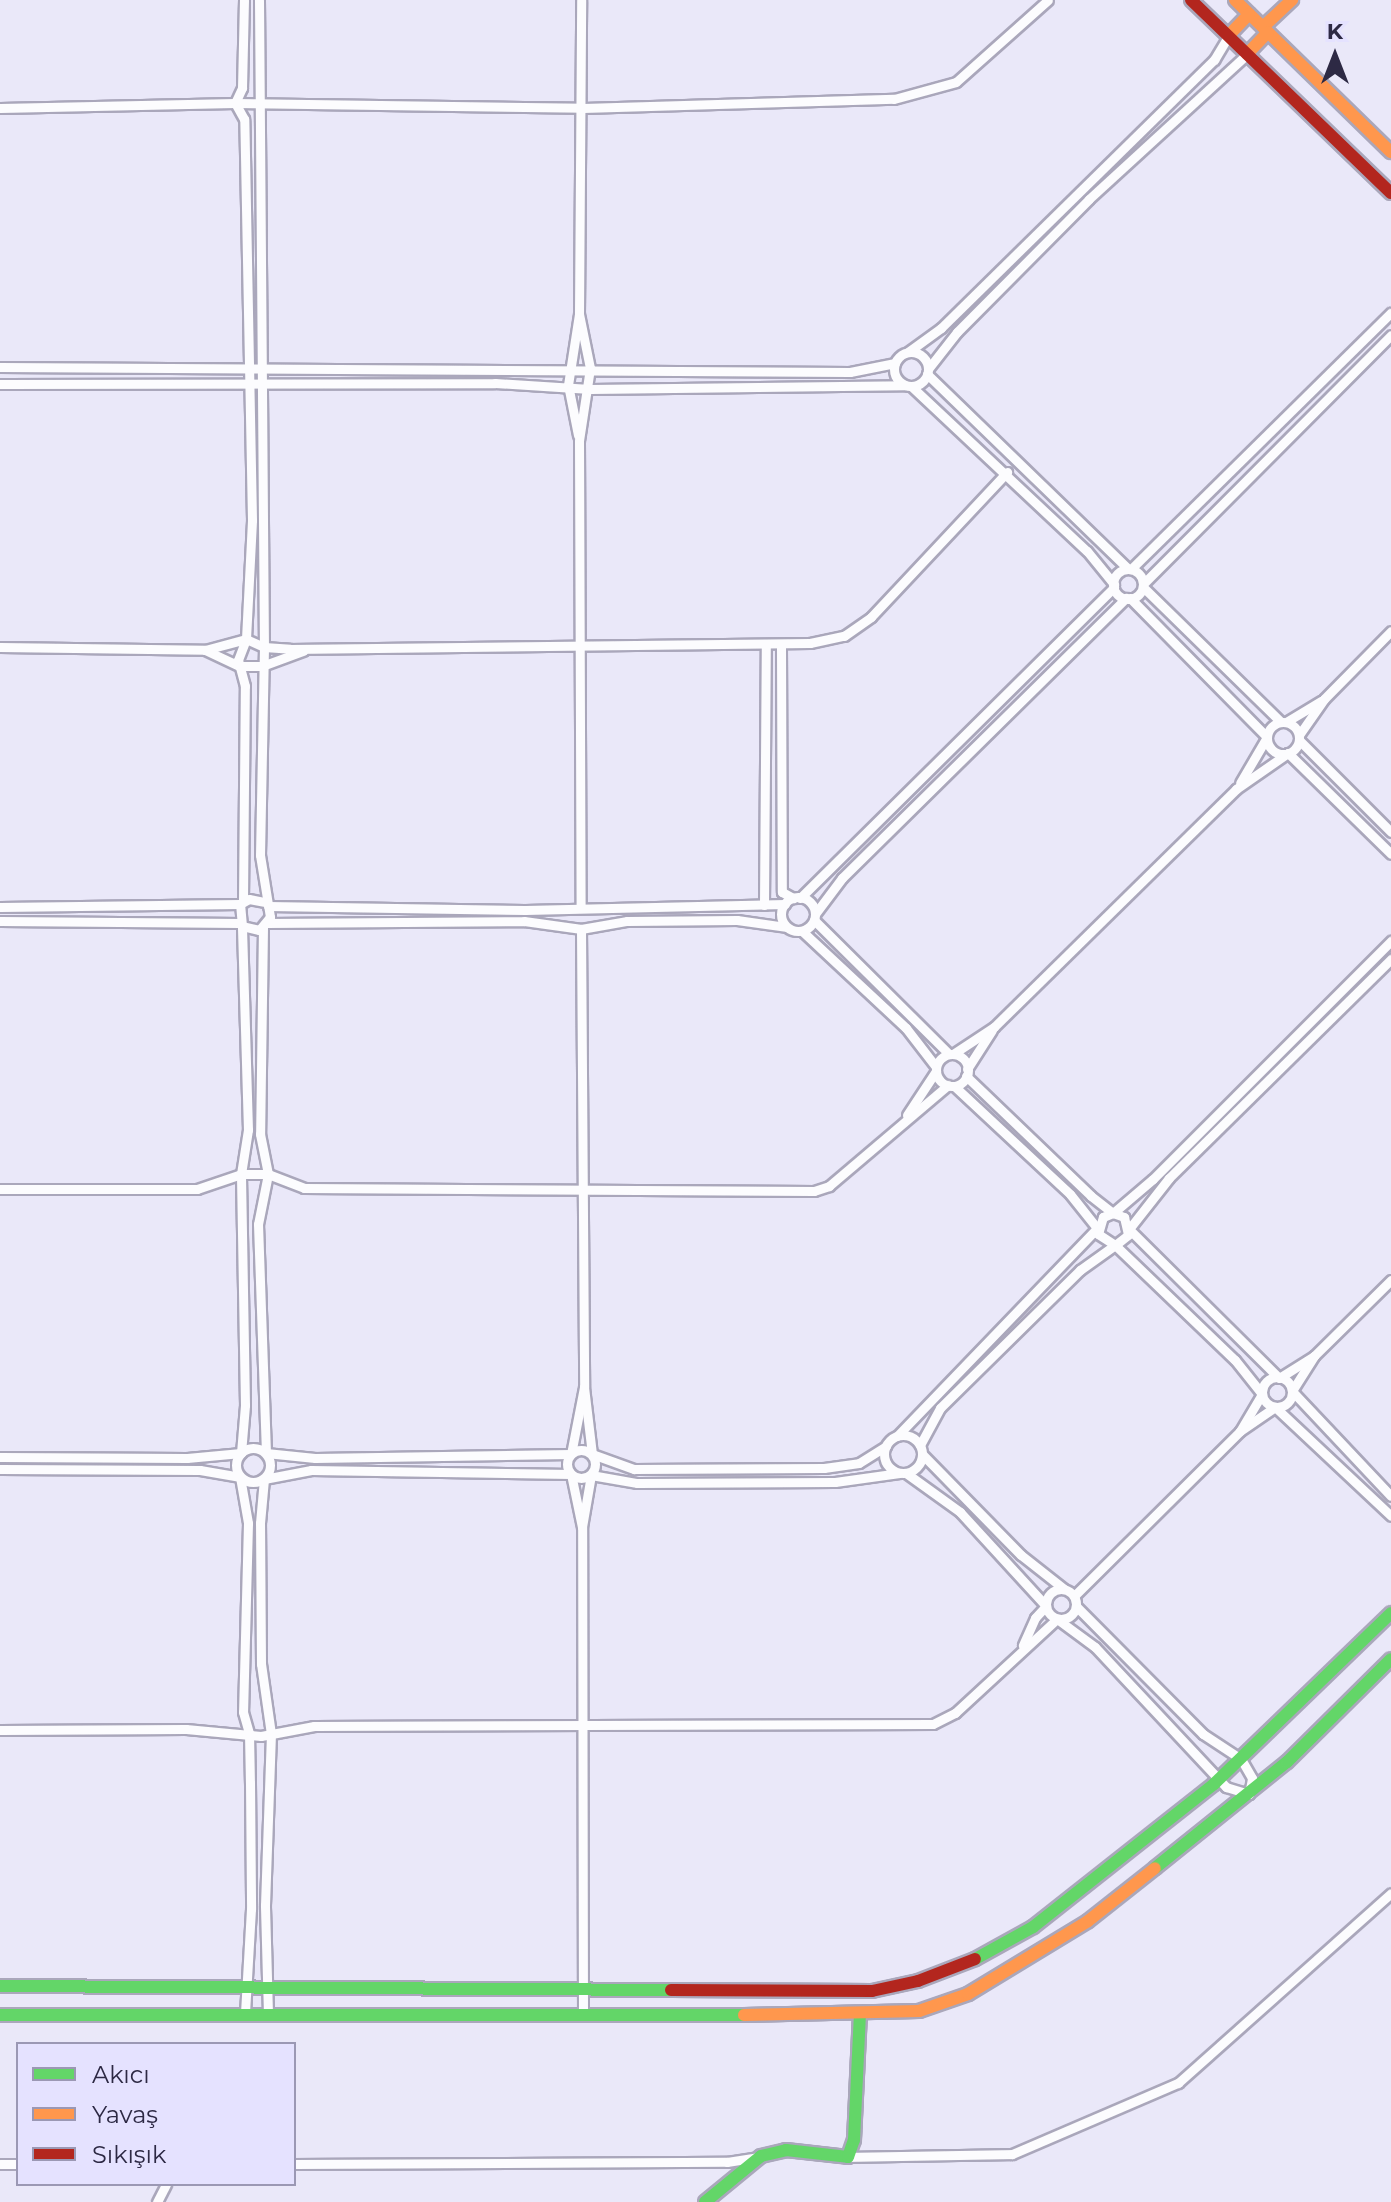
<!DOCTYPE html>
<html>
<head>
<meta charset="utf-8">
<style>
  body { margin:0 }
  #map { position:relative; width:1391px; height:2202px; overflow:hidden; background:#eae8f9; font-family:Montserrat,sans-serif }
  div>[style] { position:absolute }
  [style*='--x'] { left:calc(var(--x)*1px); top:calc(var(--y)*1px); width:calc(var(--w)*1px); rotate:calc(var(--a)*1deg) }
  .roads { filter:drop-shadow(2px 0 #aaa7bb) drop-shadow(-2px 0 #aaa7bb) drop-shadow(0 2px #aaa7bb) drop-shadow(0 -2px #aaa7bb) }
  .street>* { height:9px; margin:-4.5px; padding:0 4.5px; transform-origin:4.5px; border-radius:4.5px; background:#fcfcfe }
  .street>.ring { margin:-4.5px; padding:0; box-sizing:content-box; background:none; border:9px solid #fcfcfe; border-radius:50% }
  .fast>* { height:12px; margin:-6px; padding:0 6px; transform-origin:6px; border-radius:6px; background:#63d668 }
  .slow>* { height:12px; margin:-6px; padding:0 6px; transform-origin:6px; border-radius:6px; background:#ff974d }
  .jam>* { height:12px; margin:-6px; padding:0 6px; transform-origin:6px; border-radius:6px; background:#b3261e }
  span { translate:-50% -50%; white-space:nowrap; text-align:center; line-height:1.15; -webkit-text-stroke:6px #e5e2ff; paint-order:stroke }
  .legend { position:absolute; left:16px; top:2042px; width:280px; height:144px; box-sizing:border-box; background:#e5e2ff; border:2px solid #9b98b4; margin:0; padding:10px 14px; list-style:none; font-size:24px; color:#2d2944 }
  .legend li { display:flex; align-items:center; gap:16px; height:40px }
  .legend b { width:40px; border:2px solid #9b98b4 }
  .north { position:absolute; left:1295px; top:16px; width:80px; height:80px; -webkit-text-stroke:6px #e5e2ff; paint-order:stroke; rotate:0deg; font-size:22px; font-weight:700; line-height:32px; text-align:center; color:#2d2944 }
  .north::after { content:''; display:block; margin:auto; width:28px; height:36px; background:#2d2944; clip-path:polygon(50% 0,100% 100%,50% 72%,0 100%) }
</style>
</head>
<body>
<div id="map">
  <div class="roads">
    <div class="street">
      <i style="--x:259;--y:0;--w:647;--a:89.56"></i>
      <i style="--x:264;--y:647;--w:208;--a:91.1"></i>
      <i style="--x:260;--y:855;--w:63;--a:80.8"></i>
      <i style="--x:270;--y:917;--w:17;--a:130"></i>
      <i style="--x:259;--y:930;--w:17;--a:-167"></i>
      <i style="--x:242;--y:926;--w:22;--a:-95"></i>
      <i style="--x:240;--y:904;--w:10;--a:-29"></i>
      <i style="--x:249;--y:899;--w:15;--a:11"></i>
      <i style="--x:0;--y:108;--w:235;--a:-1.2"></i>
      <i style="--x:235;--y:103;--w:348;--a:0.8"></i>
      <i style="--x:583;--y:108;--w:311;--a:-1.7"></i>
      <i style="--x:894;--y:99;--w:64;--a:-15.3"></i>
      <i style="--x:956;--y:82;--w:123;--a:-41.7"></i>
      <i style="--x:579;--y:314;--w:55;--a:78.5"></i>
      <i style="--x:590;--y:368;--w:74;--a:98.6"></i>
      <i style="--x:579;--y:441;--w:466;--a:89.8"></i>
      <i style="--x:908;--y:352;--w:41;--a:-36"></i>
      <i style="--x:941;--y:328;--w:383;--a:-44.5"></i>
      <i style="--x:1214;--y:60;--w:29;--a:-59"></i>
      <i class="ring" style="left:894px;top:352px;width:25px;height:25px"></i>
      <i style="--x:0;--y:367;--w:850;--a:0.34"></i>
      <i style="--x:850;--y:372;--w:46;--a:-11.3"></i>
      <i style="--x:928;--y:369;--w:47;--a:-51.9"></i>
      <i style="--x:957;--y:332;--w:187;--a:-45.2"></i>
      <i style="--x:1089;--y:199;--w:214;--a:-42.5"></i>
      <i style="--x:927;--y:374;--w:280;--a:44.1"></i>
      <i style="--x:0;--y:384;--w:495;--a:-0.1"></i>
      <i style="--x:495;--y:383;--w:95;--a:3.6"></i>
      <i style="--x:590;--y:389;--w:315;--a:-0.7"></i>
      <i style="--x:911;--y:386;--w:241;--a:43.2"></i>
      <i style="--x:1087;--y:551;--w:43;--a:50.7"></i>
      <i style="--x:578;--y:435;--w:51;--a:-101.3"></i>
      <i style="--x:568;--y:385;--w:72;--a:-81.2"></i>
      <i style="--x:579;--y:314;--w:314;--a:-89.6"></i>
      <i style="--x:1131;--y:569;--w:365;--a:-44.6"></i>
      <i class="ring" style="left:1113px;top:569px;width:21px;height:21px"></i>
      <i style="--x:1143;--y:584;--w:351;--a:-45.1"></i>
      <i style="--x:1143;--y:587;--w:193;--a:44.4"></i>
      <i style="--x:1130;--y:598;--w:195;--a:45.4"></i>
      <i style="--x:1267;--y:737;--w:53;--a:120.4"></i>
      <i style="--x:0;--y:647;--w:205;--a:0.8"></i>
      <i style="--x:205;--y:650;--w:42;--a:-15"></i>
      <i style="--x:246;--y:639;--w:20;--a:24"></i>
      <i style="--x:264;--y:647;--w:26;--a:4"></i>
      <i style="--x:290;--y:649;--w:520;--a:-0.66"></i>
      <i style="--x:810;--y:643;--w:35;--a:-12"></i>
      <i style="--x:844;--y:636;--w:33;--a:-35"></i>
      <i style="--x:871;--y:617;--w:199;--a:-46.8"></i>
      <i style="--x:781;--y:647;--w:245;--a:89.8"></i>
      <i style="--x:782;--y:892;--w:13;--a:29"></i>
      <i style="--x:205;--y:650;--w:38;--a:25"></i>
      <i style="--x:240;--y:666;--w:22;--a:0"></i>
      <i style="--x:262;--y:666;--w:44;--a:-20.1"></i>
      <i class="ring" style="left:1267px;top:722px;width:23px;height:23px"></i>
      <i style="--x:1286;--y:722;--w:41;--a:-31"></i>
      <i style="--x:1299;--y:735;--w:44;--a:-55.2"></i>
      <i style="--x:1324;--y:699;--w:95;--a:-45.4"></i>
      <i style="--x:1299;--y:740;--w:130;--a:45"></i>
      <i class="ring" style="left:781px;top:897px;width:25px;height:25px"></i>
      <i style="--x:800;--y:898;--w:442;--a:-44.7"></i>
      <i style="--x:243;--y:901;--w:215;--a:-89.5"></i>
      <i style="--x:245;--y:686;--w:27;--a:-105"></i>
      <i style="--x:238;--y:660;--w:22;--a:-69"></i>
      <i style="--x:246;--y:639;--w:119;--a:-87.1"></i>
      <i style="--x:252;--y:520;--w:401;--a:-91.1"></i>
      <i style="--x:244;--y:119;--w:18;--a:-119"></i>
      <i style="--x:235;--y:103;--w:17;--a:-65"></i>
      <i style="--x:242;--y:88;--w:88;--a:-88.7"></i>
      <i style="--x:764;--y:905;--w:258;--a:-89.6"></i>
      <i style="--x:268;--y:906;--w:257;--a:0.9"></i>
      <i style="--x:525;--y:910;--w:260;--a:-1.3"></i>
      <i style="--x:0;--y:907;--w:240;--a:-0.7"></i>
      <i style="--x:815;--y:914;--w:45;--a:-53.1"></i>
      <i style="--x:842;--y:878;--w:399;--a:-44.6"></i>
      <i style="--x:814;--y:920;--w:190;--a:44.8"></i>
      <i style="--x:0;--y:921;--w:240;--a:0.5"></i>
      <i style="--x:267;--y:923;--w:257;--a:-0.4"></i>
      <i style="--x:524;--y:921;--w:58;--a:8"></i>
      <i style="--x:581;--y:929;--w:47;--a:-9.9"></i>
      <i style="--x:627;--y:921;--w:110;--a:-0.5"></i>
      <i style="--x:737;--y:920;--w:49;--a:8.1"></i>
      <i style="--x:263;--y:927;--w:207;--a:90.8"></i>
      <i style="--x:260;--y:1134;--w:41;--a:78.7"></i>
      <i style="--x:268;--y:1174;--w:51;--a:101.3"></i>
      <i style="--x:258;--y:1224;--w:229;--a:88"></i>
      <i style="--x:266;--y:1453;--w:49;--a:5.8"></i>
      <i style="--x:315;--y:1458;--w:256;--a:-0.9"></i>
      <i style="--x:571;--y:1454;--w:68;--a:-79"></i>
      <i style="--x:581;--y:929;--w:458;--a:89.6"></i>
      <i style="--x:584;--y:1387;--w:67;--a:83.2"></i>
      <i style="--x:592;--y:1454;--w:45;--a:19.7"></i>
      <i style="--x:634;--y:1469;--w:190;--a:-0.3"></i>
      <i style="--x:824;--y:1468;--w:35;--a:-8"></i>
      <i style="--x:859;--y:1463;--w:32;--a:-32"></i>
      <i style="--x:802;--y:931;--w:142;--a:43"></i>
      <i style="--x:906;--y:1028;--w:49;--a:52.4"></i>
      <i style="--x:953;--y:1054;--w:49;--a:-33.4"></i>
      <i style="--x:994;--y:1027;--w:339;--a:-44.5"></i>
      <i style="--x:1236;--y:789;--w:63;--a:-34.7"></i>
      <i style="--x:1288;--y:753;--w:144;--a:44.4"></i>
      <i class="ring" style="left:936px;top:1054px;width:23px;height:23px"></i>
      <i style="--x:967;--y:1069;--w:46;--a:-57.3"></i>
      <i style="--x:966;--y:1076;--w:173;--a:43.8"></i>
      <i style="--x:1091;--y:1196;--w:28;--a:38"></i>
      <i style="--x:1113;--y:1213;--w:12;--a:20"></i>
      <i style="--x:1124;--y:1217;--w:18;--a:77"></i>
      <i style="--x:1128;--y:1235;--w:16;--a:142"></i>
      <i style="--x:1115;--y:1245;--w:20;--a:-147"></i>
      <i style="--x:1098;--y:1234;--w:18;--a:-74"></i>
      <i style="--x:1103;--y:1217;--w:11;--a:-22"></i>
      <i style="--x:1113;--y:1213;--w:52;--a:-40.4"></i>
      <i style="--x:1153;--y:1179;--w:337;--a:-45"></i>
      <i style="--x:907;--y:1115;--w:53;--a:-56.6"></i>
      <i style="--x:0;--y:1189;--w:197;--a:0"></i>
      <i style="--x:197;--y:1189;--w:46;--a:-18.8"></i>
      <i style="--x:241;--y:1174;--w:27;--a:0"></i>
      <i style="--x:268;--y:1174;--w:39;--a:21"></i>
      <i style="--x:304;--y:1188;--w:510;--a:0.34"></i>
      <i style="--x:814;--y:1191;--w:16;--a:-18"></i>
      <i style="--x:829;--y:1186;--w:156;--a:-40.3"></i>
      <i style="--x:1391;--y:1280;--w:108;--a:135.4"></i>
      <i style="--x:1314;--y:1356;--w:41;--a:122.2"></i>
      <i style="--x:1292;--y:1391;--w:144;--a:46.7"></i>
      <i style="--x:1314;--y:1356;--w:41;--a:147.8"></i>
      <i style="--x:1279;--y:1378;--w:211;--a:-135.2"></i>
      <i style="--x:1129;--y:1229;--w:65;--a:-51.9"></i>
      <i style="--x:1169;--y:1178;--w:312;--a:-44.6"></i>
      <i class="ring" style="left:1262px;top:1377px;width:21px;height:21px"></i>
      <i class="ring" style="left:884px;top:1435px;width:29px;height:29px"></i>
      <i style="--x:897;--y:1436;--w:289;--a:-46.1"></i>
      <i style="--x:1097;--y:1228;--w:43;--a:-128.5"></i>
      <i style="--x:1070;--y:1194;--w:158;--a:-137"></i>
      <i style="--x:920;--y:1445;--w:42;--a:-61.6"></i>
      <i style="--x:940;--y:1408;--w:197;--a:-44.6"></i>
      <i style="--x:1080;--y:1270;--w:43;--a:-35.5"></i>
      <i style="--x:1115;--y:1245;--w:166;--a:43.8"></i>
      <i style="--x:1235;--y:1360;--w:43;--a:51.5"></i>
      <i style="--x:1262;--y:1394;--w:43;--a:120.7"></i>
      <i class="ring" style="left:236px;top:1448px;width:25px;height:25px"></i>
      <i class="ring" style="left:567px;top:1450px;width:19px;height:19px"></i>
      <i style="--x:922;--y:1454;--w:141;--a:45.6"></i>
      <i style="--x:1021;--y:1555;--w:55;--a:38.3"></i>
      <i style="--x:0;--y:1457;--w:187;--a:0.3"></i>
      <i style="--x:187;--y:1458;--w:54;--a:-5.3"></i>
      <i style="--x:241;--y:1453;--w:48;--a:-85.2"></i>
      <i style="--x:245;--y:1405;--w:231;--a:-91"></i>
      <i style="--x:241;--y:1174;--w:45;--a:-81"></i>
      <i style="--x:248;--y:1130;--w:204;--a:-91.7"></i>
      <i style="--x:0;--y:1469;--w:200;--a:0.3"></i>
      <i style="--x:200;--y:1470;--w:41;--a:9.9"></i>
      <i style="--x:240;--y:1477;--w:47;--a:80.1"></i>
      <i style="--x:248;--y:1523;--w:189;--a:91.5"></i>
      <i style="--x:243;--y:1712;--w:22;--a:74"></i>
      <i style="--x:249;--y:1733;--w:50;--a:88.9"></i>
      <i style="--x:250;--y:1783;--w:126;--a:89.5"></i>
      <i style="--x:251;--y:1909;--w:105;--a:93.3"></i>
      <i style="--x:906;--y:1473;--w:67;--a:35.8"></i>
      <i style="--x:960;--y:1512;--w:127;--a:47.5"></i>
      <i style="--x:1046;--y:1606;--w:16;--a:133"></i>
      <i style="--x:1035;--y:1618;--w:30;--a:114"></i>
      <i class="ring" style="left:1046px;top:1589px;width:21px;height:21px"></i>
      <i style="--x:1074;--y:1596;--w:234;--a:-44.8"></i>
      <i style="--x:1240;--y:1431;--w:42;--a:-34.4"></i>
      <i style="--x:1275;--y:1407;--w:159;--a:43.2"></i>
      <i style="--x:0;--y:1730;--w:186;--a:-0.3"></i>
      <i style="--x:186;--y:1729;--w:75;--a:5.3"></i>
      <i style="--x:261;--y:1736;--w:54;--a:-10.7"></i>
      <i style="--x:314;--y:1726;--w:619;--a:-0.19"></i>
      <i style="--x:933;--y:1724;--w:25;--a:-27"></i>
      <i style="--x:955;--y:1713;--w:139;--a:-42.7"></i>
      <i style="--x:1057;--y:1619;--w:47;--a:36.4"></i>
      <i style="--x:1095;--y:1647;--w:192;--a:46.9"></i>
      <i style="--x:1226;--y:1787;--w:24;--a:17"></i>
      <i style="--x:1249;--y:1794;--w:16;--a:-79"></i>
      <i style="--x:1252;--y:1778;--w:22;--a:-120"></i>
      <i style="--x:1241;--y:1759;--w:45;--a:-146.7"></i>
      <i style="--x:1203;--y:1734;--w:180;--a:-134.8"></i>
      <i style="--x:268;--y:2014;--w:109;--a:-91.6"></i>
      <i style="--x:265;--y:1905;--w:171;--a:-88"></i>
      <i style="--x:271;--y:1734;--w:71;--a:-98.1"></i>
      <i style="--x:261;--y:1664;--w:141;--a:-90.4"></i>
      <i style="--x:260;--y:1523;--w:44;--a:-84.8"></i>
      <i style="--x:264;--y:1479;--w:48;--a:-10.8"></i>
      <i style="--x:311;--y:1470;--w:260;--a:0.9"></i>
      <i style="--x:571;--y:1474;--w:54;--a:78.3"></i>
      <i style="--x:583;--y:2016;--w:489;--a:-90.1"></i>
      <i style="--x:582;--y:1527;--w:53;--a:-80.2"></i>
      <i style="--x:591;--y:1475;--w:47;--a:9.9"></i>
      <i style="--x:637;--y:1483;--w:198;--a:-0.3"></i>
      <i style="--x:835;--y:1482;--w:65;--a:-8"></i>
      <i style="--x:848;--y:2157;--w:164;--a:-1"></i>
      <i style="--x:1012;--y:2154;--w:181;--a:-23.2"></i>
      <i style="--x:1178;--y:2083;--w:285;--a:-41.7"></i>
      <i style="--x:0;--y:2164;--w:18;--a:0"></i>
      <i style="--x:294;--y:2164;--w:433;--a:-0.3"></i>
      <i style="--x:727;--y:2162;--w:31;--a:-9"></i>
      <i style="--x:157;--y:2202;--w:20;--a:-63"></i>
    </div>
    <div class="fast">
      <i style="--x:1155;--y:1868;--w:169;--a:-38.8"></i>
      <i style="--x:1287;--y:1762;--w:146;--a:-44.7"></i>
      <i style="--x:975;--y:1959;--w:66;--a:-28.9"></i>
      <i style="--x:1033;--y:1927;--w:231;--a:-38.3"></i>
      <i style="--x:1214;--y:1784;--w:246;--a:-44"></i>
      <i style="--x:0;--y:1986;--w:671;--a:0.34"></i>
      <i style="--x:0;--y:2015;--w:744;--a:0"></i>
      <i style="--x:705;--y:2202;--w:72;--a:-39.4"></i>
      <i style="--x:761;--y:2156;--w:26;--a:-13"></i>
      <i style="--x:786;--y:2150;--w:62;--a:6.4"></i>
      <i style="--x:848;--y:2157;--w:18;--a:-71"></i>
      <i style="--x:854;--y:2140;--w:126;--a:-87.3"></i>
    </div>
    <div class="slow">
      <i style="--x:1235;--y:0;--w:218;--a:44.3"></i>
      <i style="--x:1263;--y:27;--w:40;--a:-43"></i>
      <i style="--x:1229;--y:35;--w:29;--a:-46"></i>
      <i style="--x:1247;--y:54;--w:30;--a:-46"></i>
      <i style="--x:744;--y:2015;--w:175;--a:-1.3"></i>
      <i style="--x:919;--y:2011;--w:52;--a:-19.1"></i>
      <i style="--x:968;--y:1994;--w:140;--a:-31.3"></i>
      <i style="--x:1088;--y:1921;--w:85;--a:-38.3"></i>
    </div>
    <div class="jam">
      <i style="--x:1191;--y:0;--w:278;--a:44"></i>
      <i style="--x:671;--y:1990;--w:201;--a:0.3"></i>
      <i style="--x:872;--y:1991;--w:47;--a:-12.3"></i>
      <i style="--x:918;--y:1981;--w:61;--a:-21.1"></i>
    </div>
  </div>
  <ul class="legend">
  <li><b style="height:10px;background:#63d668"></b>Akıcı</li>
  <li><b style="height:10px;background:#ff974d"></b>Yavaş</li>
  <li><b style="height:10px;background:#b3261e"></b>Sıkışık</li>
  </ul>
  <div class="north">K</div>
</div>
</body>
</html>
